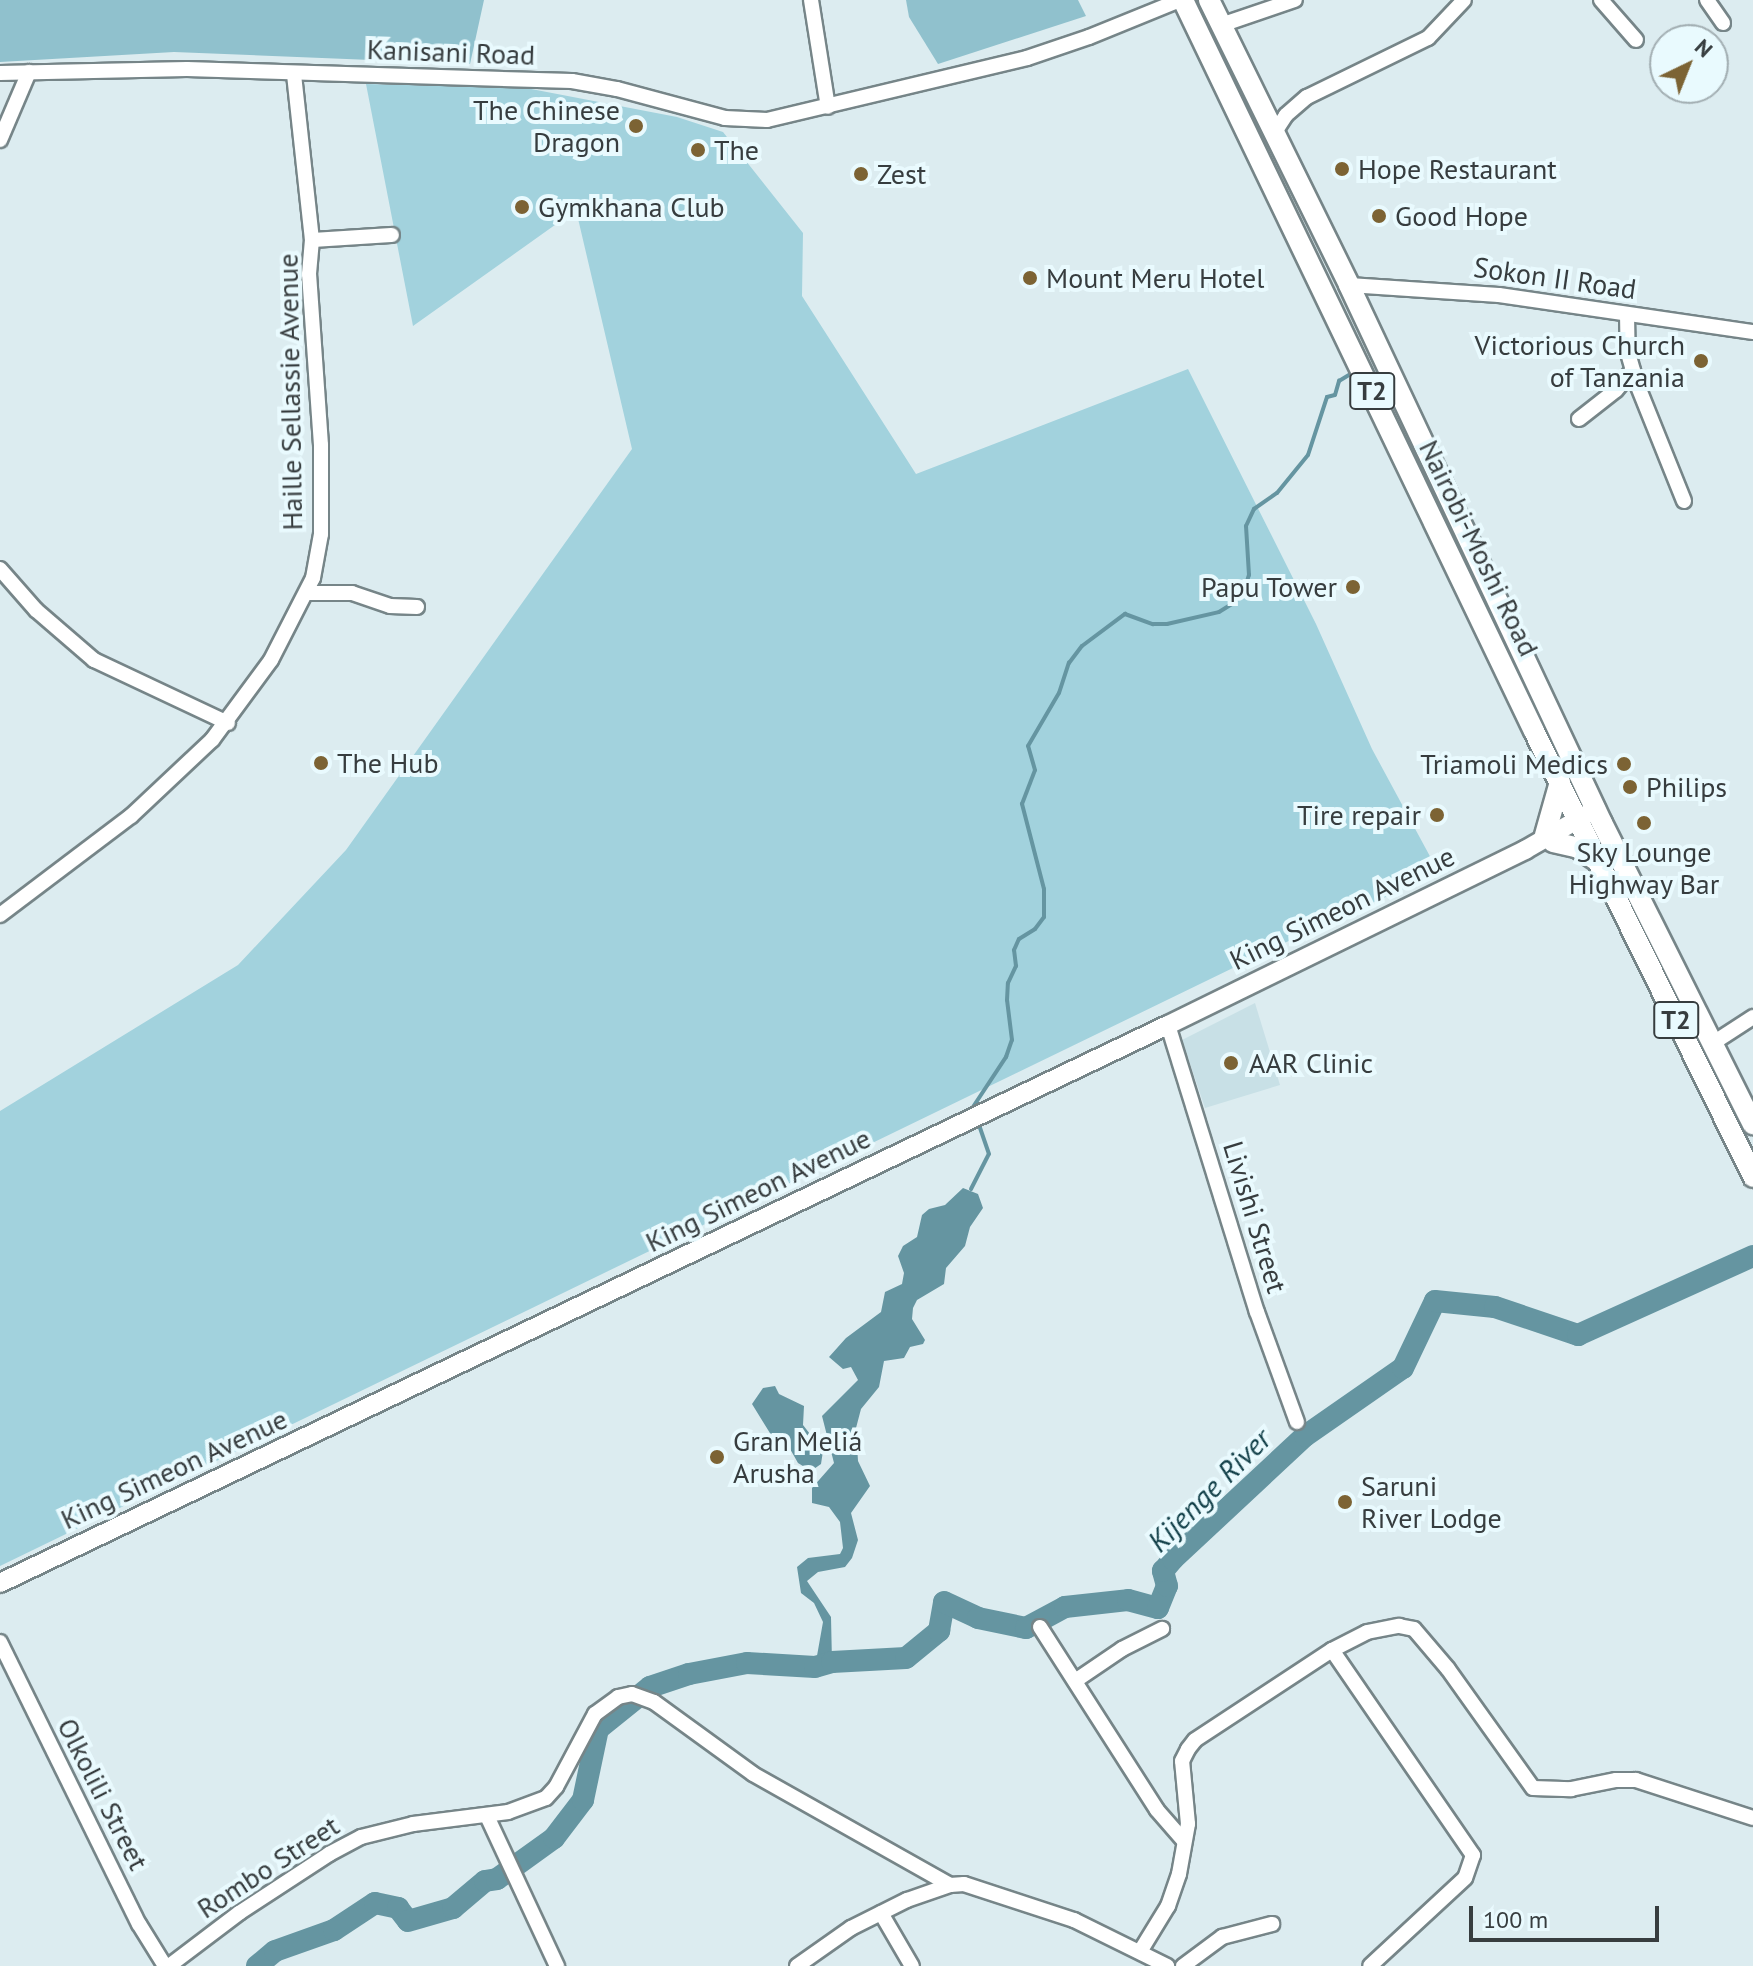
<!DOCTYPE html>
<html>
<head>
<meta charset="utf-8">
<style>
  body { margin:0 }
  #map { position:relative; width:1753px; height:1966px; overflow:hidden; background:#dcecf0; font-family:"PT Sans",sans-serif }
  div>[style] { position:absolute }
  [style*='--x'] { left:calc(var(--x)*1px); top:calc(var(--y)*1px); width:calc(var(--w)*1px); rotate:calc(var(--a)*1deg) }
  .built>* { inset:0; background:#c8e0e6 }
  .green>* { inset:0; background:#a2d2dd }
  .forest>* { inset:0; background:#90c1cd }
  .water>* { inset:0; background:#6595a1 }
  .stream>* { height:4px; margin:-2px; padding:0 2px; transform-origin:2px; border-radius:2px; background:#6595a1 }
  .river>* { height:22px; margin:-11px; padding:0 11px; transform-origin:11px; border-radius:11px; background:#6595a1 }
  .roads { filter:drop-shadow(2px 0 #768588) drop-shadow(-2px 0 #768588) drop-shadow(0 2px #768588) drop-shadow(0 -2px #768588) }
  .minor>* { height:14px; margin:-7px; padding:0 7px; transform-origin:7px; border-radius:7px; background:#fff }
  .major>* { height:18px; margin:-9px; padding:0 9px; transform-origin:9px; border-radius:9px; background:#fff }
  .highway>* { height:20px; margin:-10px; padding:0 10px; transform-origin:10px; border-radius:10px; background:#fff }
  .dots>* { width:22px; height:22px; translate:-50% -50%; box-sizing:border-box; border:4px solid #e9fafe; border-radius:50% }
  span { translate:-50% -50%; white-space:nowrap; text-align:center; line-height:1.15; -webkit-text-stroke:8px #e9fafe; paint-order:stroke }
  .shield-label span { padding:2px 6px; background:#e9fafe; border:2px solid; border-radius:6px; -webkit-text-stroke-width:0 }
  .shield-label { font-size:26px; color:#373d3f; font-weight:700 }
  .street-label { font-size:28px; color:#373d3f }
  .poi-label { font-size:28px; color:#373d3f }
  .right { translate:-100% -50%; text-align:right }
  .left { translate:0 -50%; text-align:left }
  .water-label { font-size:30px; color:#113f48; font-style:italic }
  .north { position:absolute; left:1649px; top:24px; width:80px; height:80px; box-sizing:border-box; background:#e9fafe; border:2px solid #a2aeb2; border-radius:50%; rotate:43deg; font-size:22px; font-weight:700; line-height:32px; text-align:center; color:#373d3f }
  .north::after { content:''; display:block; margin:auto; width:28px; height:36px; background:#7c6334; clip-path:polygon(50% 0,100% 100%,50% 72%,0 100%) }
  .scale { position:absolute; left:1469px; top:1906px; width:190px; height:36px; box-sizing:border-box; border:4px solid #373d3f; border-top:0; padding-left:10px; font-size:24px; line-height:28px; white-space:nowrap; color:#373d3f; -webkit-text-stroke:6px #e9fafe; paint-order:stroke }
</style>
</head>
<body>
<div id="map">
  <div class="built">
    <i style="clip-path:polygon(1255px 1003px,1280px 1085px,1205px 1108px,1182px 1040px)"></i>
  </div>
  <div class="green">
    <i style="clip-path:polygon(366px 84px,526px 88px,677px 117px,723px 132px,803px 233px,802px 296px,916px 474px,1188px 369px,1316px 624px,1372px 749px,1439px 873px,1299px 936px,0 1566px,0 1111px,238px 965px,346px 850px,632px 449px,576px 210px,413px 326px)"></i>
  </div>
  <div class="forest">
    <i style="clip-path:polygon(0 0,484px 0,470px 64px,174px 52px,0 62px)"></i>
    <i style="clip-path:polygon(906px 0,1078px 0,1086px 16px,938px 64px,909px 17px)"></i>
  </div>
  <div class="water">
    <i style="clip-path:polygon(963px 1188px,978px 1194px,983px 1208px,970px 1227px,965px 1246px,946px 1268px,944px 1284px,917px 1300px,913px 1308px,912px 1319px,925px 1340px,923px 1344px,910px 1347px,904px 1358px,884px 1361px,879px 1387px,861px 1409px,856px 1428px,858px 1461px,870px 1486px,851px 1513px,858px 1540px,852px 1558px,845px 1567px,818px 1572px,807px 1581px,831px 1617px,832px 1662px,815px 1667px,823px 1622px,814px 1603px,801px 1593px,797px 1567px,808px 1558px,840px 1554px,843px 1548px,840px 1522px,829px 1507px,812px 1503px,812px 1488px,834px 1463px,822px 1416px,858px 1380px,851px 1367px,843px 1369px,829px 1357px,846px 1338px,881px 1312px,885px 1292px,902px 1284px,904px 1273px,898px 1256px,903px 1246px,917px 1237px,922px 1215px,929px 1209px,945px 1205px)"></i>
    <i style="clip-path:polygon(775px 1386px,779px 1394px,804px 1406px,803px 1425px,823px 1451px,821px 1464px,811px 1471px,798px 1463px,785px 1440px,773px 1438px,752px 1404px,763px 1388px)"></i>
  </div>
  <div class="stream">
    <i style="--x:971;--y:1110;--w:64;--a:-56.6"></i>
    <i style="--x:1006;--y:1057;--w:18;--a:-71"></i>
    <i style="--x:1012;--y:1040;--w:40;--a:-97.1"></i>
    <i style="--x:1007;--y:1000;--w:17;--a:-87"></i>
    <i style="--x:1008;--y:983;--w:19;--a:-65"></i>
    <i style="--x:1016;--y:966;--w:16;--a:-97"></i>
    <i style="--x:1014;--y:950;--w:12;--a:-66"></i>
    <i style="--x:1019;--y:939;--w:19;--a:-32"></i>
    <i style="--x:1035;--y:929;--w:15;--a:-53"></i>
    <i style="--x:1044;--y:917;--w:28;--a:-90"></i>
    <i style="--x:1044;--y:889;--w:88;--a:-104.5"></i>
    <i style="--x:1022;--y:804;--w:36;--a:-69"></i>
    <i style="--x:1035;--y:770;--w:25;--a:-106"></i>
    <i style="--x:1028;--y:746;--w:61;--a:-59.7"></i>
    <i style="--x:1059;--y:693;--w:32;--a:-72"></i>
    <i style="--x:1069;--y:663;--w:21;--a:-53"></i>
    <i style="--x:1082;--y:646;--w:54;--a:-36.7"></i>
    <i style="--x:1125;--y:614;--w:30;--a:20"></i>
    <i style="--x:1153;--y:624;--w:14;--a:0"></i>
    <i style="--x:1167;--y:624;--w:53;--a:-13"></i>
    <i style="--x:1219;--y:612;--w:19;--a:-32"></i>
    <i style="--x:1235;--y:602;--w:14;--a:-51"></i>
    <i style="--x:1244;--y:591;--w:17;--a:-73"></i>
    <i style="--x:1249;--y:575;--w:49;--a:-93.5"></i>
    <i style="--x:1246;--y:526;--w:19;--a:-65"></i>
    <i style="--x:1254;--y:509;--w:28;--a:-35"></i>
    <i style="--x:1277;--y:493;--w:49;--a:-50.8"></i>
    <i style="--x:1308;--y:455;--w:61;--a:-71.9"></i>
    <i style="--x:1327;--y:397;--w:8;--a:-14"></i>
    <i style="--x:1335;--y:395;--w:15;--a:-74"></i>
    <i style="--x:1339;--y:381;--w:12;--a:-31"></i>
    <i style="--x:971;--y:1189;--w:39;--a:-63"></i>
    <i style="--x:989;--y:1154;--w:28;--a:-109"></i>
  </div>
  <div class="river">
    <i style="--x:257;--y:1966;--w:23;--a:-40"></i>
    <i style="--x:275;--y:1951;--w:63;--a:-19.6"></i>
    <i style="--x:334;--y:1930;--w:49;--a:-33.4"></i>
    <i style="--x:375;--y:1903;--w:24;--a:12"></i>
    <i style="--x:398;--y:1908;--w:16;--a:52"></i>
    <i style="--x:408;--y:1921;--w:47;--a:-16.1"></i>
    <i style="--x:453;--y:1908;--w:42;--a:-40.2"></i>
    <i style="--x:485;--y:1881;--w:12;--a:-9"></i>
    <i style="--x:497;--y:1879;--w:70;--a:-35.7"></i>
    <i style="--x:554;--y:1838;--w:48;--a:-52.7"></i>
    <i style="--x:583;--y:1800;--w:73;--a:-78.1"></i>
    <i style="--x:598;--y:1729;--w:67;--a:-38.9"></i>
    <i style="--x:650;--y:1687;--w:41;--a:-18.4"></i>
    <i style="--x:689;--y:1674;--w:59;--a:-10.7"></i>
    <i style="--x:747;--y:1663;--w:68;--a:3.4"></i>
    <i style="--x:815;--y:1667;--w:18;--a:-16"></i>
    <i style="--x:832;--y:1662;--w:74;--a:-3.1"></i>
    <i style="--x:906;--y:1658;--w:43;--a:-39.3"></i>
    <i style="--x:939;--y:1631;--w:29;--a:-80"></i>
    <i style="--x:944;--y:1602;--w:38;--a:25"></i>
    <i style="--x:978;--y:1618;--w:49;--a:11.8"></i>
    <i style="--x:1026;--y:1628;--w:44;--a:-28.3"></i>
    <i style="--x:1065;--y:1607;--w:63;--a:-6.3"></i>
    <i style="--x:1128;--y:1600;--w:31;--a:15"></i>
    <i style="--x:1158;--y:1608;--w:24;--a:-68"></i>
    <i style="--x:1167;--y:1586;--w:16;--a:-105"></i>
    <i style="--x:1163;--y:1571;--w:16;--a:-50"></i>
    <i style="--x:1173;--y:1559;--w:180;--a:-43"></i>
    <i style="--x:1305;--y:1436;--w:119;--a:-34.8"></i>
    <i style="--x:1403;--y:1368;--w:74;--a:-64.5"></i>
    <i style="--x:1435;--y:1301;--w:60;--a:5.7"></i>
    <i style="--x:1495;--y:1307;--w:88;--a:18.6"></i>
    <i style="--x:1578;--y:1335;--w:192;--a:-24.3"></i>
  </div>
  <div class="roads">
    <div class="minor">
      <i style="--x:811;--y:0;--w:108;--a:81"></i>
      <i style="--x:1601;--y:0;--w:53;--a:48.8"></i>
      <i style="--x:1707;--y:0;--w:28;--a:55"></i>
      <i style="--x:1221;--y:25;--w:78;--a:-18.7"></i>
      <i style="--x:0;--y:73;--w:187;--a:-1.2"></i>
      <i style="--x:187;--y:69;--w:385;--a:1.8"></i>
      <i style="--x:572;--y:81;--w:46;--a:10.1"></i>
      <i style="--x:617;--y:89;--w:112;--a:15"></i>
      <i style="--x:725;--y:118;--w:42;--a:2.7"></i>
      <i style="--x:767;--y:120;--w:267;--a:-13.4"></i>
      <i style="--x:1027;--y:58;--w:65;--a:-18.7"></i>
      <i style="--x:1089;--y:37;--w:98;--a:-22.1"></i>
      <i style="--x:1275;--y:132;--w:20;--a:-57"></i>
      <i style="--x:1286;--y:115;--w:28;--a:-41"></i>
      <i style="--x:1307;--y:97;--w:135;--a:-26"></i>
      <i style="--x:1428;--y:38;--w:52;--a:-46.5"></i>
      <i style="--x:0;--y:140;--w:74;--a:-66.9"></i>
      <i style="--x:312;--y:240;--w:80;--a:-3.6"></i>
      <i style="--x:1349;--y:285;--w:150;--a:3.8"></i>
      <i style="--x:1499;--y:295;--w:257;--a:8.3"></i>
      <i style="--x:1627;--y:314;--w:39;--a:89"></i>
      <i style="--x:1628;--y:353;--w:32;--a:74"></i>
      <i style="--x:1637;--y:384;--w:126;--a:68.1"></i>
      <i style="--x:1579;--y:419;--w:47;--a:-38.1"></i>
      <i style="--x:1616;--y:390;--w:26;--a:-50"></i>
      <i style="--x:0;--y:569;--w:55;--a:48.7"></i>
      <i style="--x:36;--y:610;--w:77;--a:40.8"></i>
      <i style="--x:94;--y:660;--w:148;--a:25.2"></i>
      <i style="--x:308;--y:593;--w:44;--a:0"></i>
      <i style="--x:352;--y:593;--w:40;--a:18.9"></i>
      <i style="--x:390;--y:606;--w:27;--a:2"></i>
      <i style="--x:0;--y:915;--w:164;--a:-37.1"></i>
      <i style="--x:131;--y:816;--w:111;--a:-43.2"></i>
      <i style="--x:212;--y:740;--w:99;--a:-53.6"></i>
      <i style="--x:271;--y:660;--w:92;--a:-62.9"></i>
      <i style="--x:313;--y:578;--w:45;--a:-79.7"></i>
      <i style="--x:321;--y:534;--w:89;--a:-90"></i>
      <i style="--x:321;--y:445;--w:171;--a:-94"></i>
      <i style="--x:309;--y:274;--w:34;--a:-85"></i>
      <i style="--x:312;--y:240;--w:168;--a:-96.2"></i>
      <i style="--x:1168;--y:1025;--w:300;--a:72.8"></i>
      <i style="--x:1257;--y:1312;--w:117;--a:70"></i>
      <i style="--x:1713;--y:1043;--w:48;--a:-33"></i>
      <i style="--x:1040;--y:1627;--w:217;--a:57.4"></i>
      <i style="--x:1157;--y:1810;--w:41;--a:48.9"></i>
      <i style="--x:0;--y:1642;--w:314;--a:63.8"></i>
      <i style="--x:139;--y:1924;--w:49;--a:58.2"></i>
      <i style="--x:1332;--y:1650;--w:249;--a:55.5"></i>
      <i style="--x:1473;--y:1855;--w:24;--a:109"></i>
      <i style="--x:1465;--y:1878;--w:129;--a:137.2"></i>
      <i style="--x:1075;--y:1681;--w:57;--a:-34.2"></i>
      <i style="--x:1122;--y:1649;--w:45;--a:-26.6"></i>
      <i style="--x:487;--y:1816;--w:166;--a:65"></i>
      <i style="--x:881;--y:1913;--w:61;--a:59.7"></i>
      <i style="--x:1141;--y:1950;--w:52;--a:-58.5"></i>
      <i style="--x:1168;--y:1906;--w:34;--a:-71"></i>
      <i style="--x:1179;--y:1874;--w:51;--a:-79.8"></i>
      <i style="--x:1188;--y:1824;--w:63;--a:-95.4"></i>
      <i style="--x:1182;--y:1761;--w:13;--a:-63"></i>
      <i style="--x:1188;--y:1749;--w:11;--a:-52"></i>
      <i style="--x:1195;--y:1740;--w:164;--a:-33.3"></i>
      <i style="--x:1332;--y:1650;--w:39;--a:-27"></i>
      <i style="--x:1367;--y:1632;--w:33;--a:-11"></i>
      <i style="--x:1399;--y:1626;--w:15;--a:11"></i>
      <i style="--x:1414;--y:1629;--w:52;--a:49.6"></i>
      <i style="--x:1448;--y:1669;--w:146;--a:54.5"></i>
      <i style="--x:1533;--y:1788;--w:38;--a:2"></i>
      <i style="--x:1571;--y:1789;--w:46;--a:-11.3"></i>
      <i style="--x:1616;--y:1780;--w:20;--a:0"></i>
      <i style="--x:1636;--y:1780;--w:123;--a:18"></i>
      <i style="--x:169;--y:1966;--w:88;--a:-37.1"></i>
      <i style="--x:239;--y:1913;--w:108;--a:-33.2"></i>
      <i style="--x:329;--y:1854;--w:36;--a:-28"></i>
      <i style="--x:361;--y:1837;--w:54;--a:-14"></i>
      <i style="--x:413;--y:1824;--w:96;--a:-7.2"></i>
      <i style="--x:508;--y:1812;--w:40;--a:-20.2"></i>
      <i style="--x:546;--y:1798;--w:15;--a:-48"></i>
      <i style="--x:556;--y:1787;--w:83;--a:-61.9"></i>
      <i style="--x:595;--y:1714;--w:29;--a:-36"></i>
      <i style="--x:618;--y:1697;--w:14;--a:-12"></i>
      <i style="--x:632;--y:1694;--w:23;--a:20"></i>
      <i style="--x:654;--y:1702;--w:122;--a:36"></i>
      <i style="--x:753;--y:1774;--w:226;--a:29.4"></i>
      <i style="--x:797;--y:1966;--w:66;--a:-35.1"></i>
      <i style="--x:851;--y:1928;--w:63;--a:-26.6"></i>
      <i style="--x:907;--y:1900;--w:46;--a:-19.2"></i>
      <i style="--x:950;--y:1885;--w:14;--a:-4"></i>
      <i style="--x:964;--y:1884;--w:116;--a:18.1"></i>
      <i style="--x:1074;--y:1920;--w:104;--a:26.3"></i>
      <i style="--x:1183;--y:1966;--w:49;--a:-36.6"></i>
      <i style="--x:1222;--y:1937;--w:52;--a:-14.6"></i>
    </div>
    <div class="major">
      <i style="--x:0;--y:1583;--w:1294;--a:-25.54"></i>
      <i style="--x:1168;--y:1025;--w:398;--a:-26.1"></i>
      <i style="--x:1525;--y:850;--w:82;--a:-30"></i>
    </div>
    <div class="highway">
      <i style="--x:1183;--y:0;--w:811;--a:64.35"></i>
      <i style="--x:1534;--y:731;--w:497;--a:63.8"></i>
      <i style="--x:1209;--y:0;--w:318;--a:63.8"></i>
      <i style="--x:1349;--y:285;--w:595;--a:64.81"></i>
      <i style="--x:1602;--y:823;--w:337;--a:63.4"></i>
      <i style="--x:1545;--y:835;--w:55;--a:-74.2"></i>
      <i style="--x:1553;--y:842;--w:26;--a:13"></i>
      <i style="--x:1578;--y:848;--w:25;--a:34"></i>
    </div>
  </div>
  <div class="dots">
    <i style="left:636px;top:126px;background:#7c6334"></i>
    <i style="left:698px;top:150px;background:#7c6334"></i>
    <i style="left:1342px;top:169px;background:#7c6334"></i>
    <i style="left:861px;top:174px;background:#7c6334"></i>
    <i style="left:522px;top:207px;background:#7c6334"></i>
    <i style="left:1379px;top:216px;background:#7c6334"></i>
    <i style="left:1030px;top:278px;background:#7c6334"></i>
    <i style="left:1701px;top:361px;background:#7c6334"></i>
    <i style="left:1353px;top:587px;background:#7c6334"></i>
    <i style="left:321px;top:763px;background:#7c6334"></i>
    <i style="left:1624px;top:764px;background:#7c6334"></i>
    <i style="left:1630px;top:787px;background:#7c6334"></i>
    <i style="left:1437px;top:815px;background:#7c6334"></i>
    <i style="left:1644px;top:823px;background:#7c6334"></i>
    <i style="left:1231px;top:1063px;background:#7c6334"></i>
    <i style="left:717px;top:1457px;background:#7c6334"></i>
    <i style="left:1345px;top:1502px;background:#7c6334"></i>
  </div>
  <div class="shield-label">
    <span style="left:1372px;top:391px">T2</span>
    <span style="left:1676px;top:1020px">T2</span>
  </div>
  <div class="street-label">
    <span style="left:451px;top:52px;rotate:2deg">Kanisani Road</span>
    <span style="left:1555px;top:278px;rotate:8deg">Sokon II Road</span>
    <span style="left:290px;top:392px;rotate:-91deg">Haille Sellassie Avenue</span>
    <span style="left:1479px;top:548px;rotate:64deg">Nairobi-Moshi Road</span>
    <span style="left:1342px;top:908px;rotate:-26deg">King Simeon Avenue</span>
    <span style="left:758px;top:1190px;rotate:-26deg">King Simeon Avenue</span>
    <span style="left:1255px;top:1217px;rotate:73deg">Livishi Street</span>
    <span style="left:174px;top:1469px;rotate:-25deg">King Simeon Avenue</span>
    <span style="left:103px;top:1794px;rotate:63deg">Olkolili Street</span>
    <span style="left:268px;top:1867px;rotate:-33deg">Rombo Street</span>
  </div>
  <div class="poi-label">
    <span class="right" style="left:620px;top:126px">The Chinese<br>Dragon</span>
    <span class="left" style="left:714px;top:150px">The</span>
    <span class="left" style="left:1358px;top:169px">Hope Restaurant</span>
    <span class="left" style="left:877px;top:174px">Zest</span>
    <span class="left" style="left:538px;top:207px">Gymkhana Club</span>
    <span class="left" style="left:1395px;top:216px">Good Hope</span>
    <span class="left" style="left:1046px;top:278px">Mount Meru Hotel</span>
    <span class="right" style="left:1685px;top:361px">Victorious Church<br>of Tanzania</span>
    <span class="right" style="left:1337px;top:587px">Papu Tower</span>
    <span class="left" style="left:337px;top:763px">The Hub</span>
    <span class="right" style="left:1608px;top:764px">Triamoli Medics</span>
    <span class="left" style="left:1646px;top:787px">Philips</span>
    <span class="right" style="left:1421px;top:815px">Tire repair</span>
    <span style="left:1644px;top:868px">Sky Lounge<br>Highway Bar</span>
    <span class="left" style="left:1249px;top:1063px">AAR Clinic</span>
    <span class="left" style="left:733px;top:1457px">Gran Meliá<br>Arusha</span>
    <span class="left" style="left:1361px;top:1502px">Saruni<br>River Lodge</span>
  </div>
  <div class="water-label">
    <span style="left:1209px;top:1490px;rotate:-45deg">Kijenge River</span>
  </div>
  <div class="north">N</div>
  <div class="scale">100 m</div>
</div>
</body>
</html>
